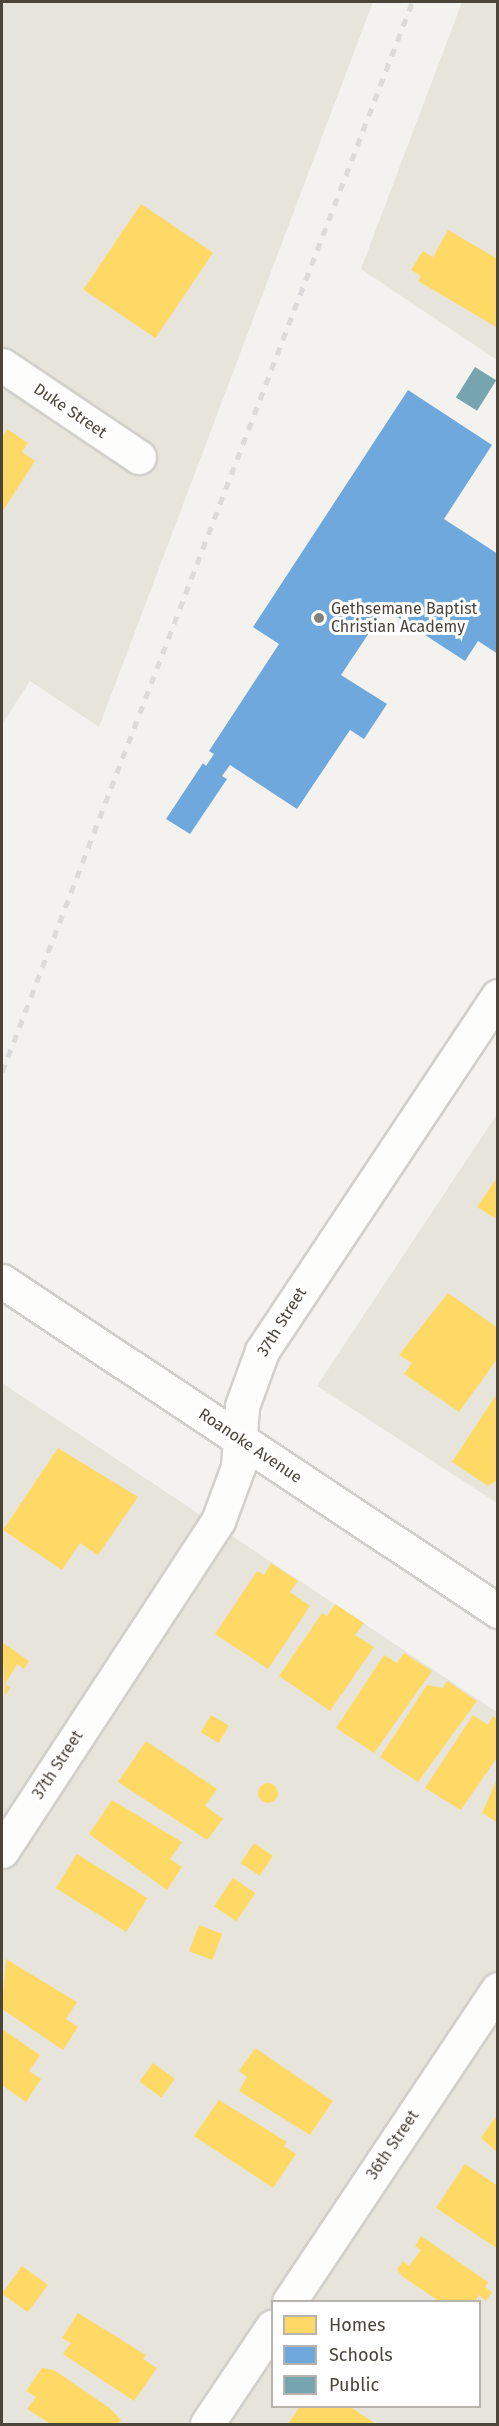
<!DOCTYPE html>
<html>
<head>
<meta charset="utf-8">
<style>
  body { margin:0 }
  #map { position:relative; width:499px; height:2426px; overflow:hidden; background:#f4f2ee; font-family:"Fira Sans",sans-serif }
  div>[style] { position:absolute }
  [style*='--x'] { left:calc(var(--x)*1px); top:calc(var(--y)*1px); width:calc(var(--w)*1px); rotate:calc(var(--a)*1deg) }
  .residential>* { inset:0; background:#e7e4dc }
  .homes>* { inset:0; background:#ffd966; transform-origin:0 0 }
  .round { border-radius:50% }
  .schools>* { inset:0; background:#6fa8dc }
  .public>* { inset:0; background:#76a5af; transform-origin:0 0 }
  .roads { filter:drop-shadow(2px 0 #d2d0cb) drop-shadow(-2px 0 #d2d0cb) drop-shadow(0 2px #d2d0cb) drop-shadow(0 -2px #d2d0cb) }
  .minor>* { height:33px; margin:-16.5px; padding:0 16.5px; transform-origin:16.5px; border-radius:16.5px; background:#fdfdfc }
  .rail>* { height:4.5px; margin-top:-2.25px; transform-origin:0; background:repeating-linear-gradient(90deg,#dbdbda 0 8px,transparent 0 16px) }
  .dots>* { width:16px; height:16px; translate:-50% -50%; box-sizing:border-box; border:3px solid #fff; border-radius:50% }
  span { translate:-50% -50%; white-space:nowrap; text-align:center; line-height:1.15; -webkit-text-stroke:6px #fff; paint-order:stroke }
  .street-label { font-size:16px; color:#4b4439 }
  .poi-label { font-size:16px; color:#4b4439 }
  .left { translate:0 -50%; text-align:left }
  .frame { position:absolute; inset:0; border:3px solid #4b4439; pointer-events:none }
  .legend { position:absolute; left:271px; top:2300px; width:210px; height:108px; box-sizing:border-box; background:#fff; border:2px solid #b7b4b0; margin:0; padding:8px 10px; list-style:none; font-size:18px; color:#4b4439 }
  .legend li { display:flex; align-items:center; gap:12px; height:30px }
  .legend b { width:30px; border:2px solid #b7b4b0 }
</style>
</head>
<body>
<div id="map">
  <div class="residential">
    <i style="clip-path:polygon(2px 2px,373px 2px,99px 727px,30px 681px,2px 724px)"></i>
    <i style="clip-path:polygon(462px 2px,497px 2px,497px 360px,361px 269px)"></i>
    <i style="clip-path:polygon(497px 1114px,497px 1503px,317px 1386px)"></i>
    <i style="clip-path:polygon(evenodd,2px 1383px,497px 1712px,497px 2424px,2px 2424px,2px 1383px,272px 2302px,480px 2302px,480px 2406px,272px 2406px,272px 2302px)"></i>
  </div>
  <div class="homes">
    <i style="left:141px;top:204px;width:87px;height:103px;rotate:34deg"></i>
    <i style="clip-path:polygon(448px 230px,498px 259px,498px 328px,418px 281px,421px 276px,411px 270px,423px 251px,433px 257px)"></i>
    <i style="clip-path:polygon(7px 429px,28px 443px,22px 452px,35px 461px,2px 512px,2px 438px)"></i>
    <i style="clip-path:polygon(498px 1176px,498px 1220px,477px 1207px)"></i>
    <i style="clip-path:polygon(448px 1293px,498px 1328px,498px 1358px,459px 1412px,404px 1374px,412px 1363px,399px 1355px)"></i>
    <i style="clip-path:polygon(498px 1392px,498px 1480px,488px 1486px,452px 1462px)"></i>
    <i style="clip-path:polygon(58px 1448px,138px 1497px,98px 1555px,80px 1543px,62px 1570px,3px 1530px)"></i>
    <i style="clip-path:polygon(271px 1563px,298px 1581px,290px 1592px,310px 1606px,268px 1669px,215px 1634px,257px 1571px,264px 1575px)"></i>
    <i style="clip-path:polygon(335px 1604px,364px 1623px,355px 1635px,374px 1647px,330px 1711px,279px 1676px,322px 1613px,327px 1616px)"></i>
    <i style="clip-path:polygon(2px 1642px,29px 1661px,24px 1669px,17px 1664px,5px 1684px,10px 1688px,5px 1696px)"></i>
    <i style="clip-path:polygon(404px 1653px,432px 1671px,374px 1753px,336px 1728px,384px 1655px,397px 1663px)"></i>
    <i style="clip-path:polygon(447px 1681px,477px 1701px,418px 1782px,380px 1757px,427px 1685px,443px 1688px)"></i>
    <i style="left:211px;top:1715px;width:21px;height:20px;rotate:31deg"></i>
    <i style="clip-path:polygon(473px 1715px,488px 1725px,493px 1716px,498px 1719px,498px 1756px,461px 1810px,425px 1788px)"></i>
    <i style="clip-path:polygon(146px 1741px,217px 1789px,205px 1806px,223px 1819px,207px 1840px,118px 1782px)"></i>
    <i style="clip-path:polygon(498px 1777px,498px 1823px,482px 1813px)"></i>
    <i class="round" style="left:258px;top:1783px;width:20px;height:20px"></i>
    <i style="clip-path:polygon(112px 1800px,182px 1842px,170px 1859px,182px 1867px,167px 1890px,89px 1834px)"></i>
    <i style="left:254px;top:1843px;width:23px;height:24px;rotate:34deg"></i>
    <i style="left:77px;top:1854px;width:83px;height:40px;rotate:32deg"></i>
    <i style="left:233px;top:1878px;width:27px;height:34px;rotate:34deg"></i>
    <i style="left:199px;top:1925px;width:25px;height:28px;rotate:21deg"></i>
    <i style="clip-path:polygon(6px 1959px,77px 2002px,66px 2019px,78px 2027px,63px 2050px,2px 2009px)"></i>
    <i style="clip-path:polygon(2px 2029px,40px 2055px,29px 2071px,41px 2079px,26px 2102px,2px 2085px)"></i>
    <i style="clip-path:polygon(255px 2048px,333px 2101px,310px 2135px,239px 2091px,247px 2077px,239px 2071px)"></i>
    <i style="left:153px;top:2063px;width:27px;height:23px;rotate:36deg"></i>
    <i style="clip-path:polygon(219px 2100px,287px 2142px,284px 2146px,296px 2154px,273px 2188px,194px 2136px)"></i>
    <i style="clip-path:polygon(498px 2113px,498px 2153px,481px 2138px)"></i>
    <i style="clip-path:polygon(465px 2164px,498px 2186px,498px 2249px,436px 2208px)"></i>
    <i style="clip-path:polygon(421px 2236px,488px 2282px,485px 2287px,492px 2292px,486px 2301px,479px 2295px,475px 2302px,440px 2302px,402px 2276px,397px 2270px,403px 2261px,409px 2266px,421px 2250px,415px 2246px)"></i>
    <i style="left:22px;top:2266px;width:32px;height:34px;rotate:36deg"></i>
    <i style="clip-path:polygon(78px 2313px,146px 2355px,143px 2359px,157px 2368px,134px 2401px,63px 2354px,71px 2343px,62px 2338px)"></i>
    <i style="clip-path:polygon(42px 2368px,54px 2370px,111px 2409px,121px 2420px,118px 2424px,51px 2424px,27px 2409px,36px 2397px,26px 2391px)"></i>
    <i style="clip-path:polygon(300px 2406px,349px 2406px,376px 2424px,288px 2424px)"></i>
  </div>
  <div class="schools">
    <i style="clip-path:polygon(408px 390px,492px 445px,444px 519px,498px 554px,498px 654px,478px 641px,465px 661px,385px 609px,341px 675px,387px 704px,364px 739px,350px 730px,297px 809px,230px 765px,222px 776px,227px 779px,190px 834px,166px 819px,203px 763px,206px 766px,214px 754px,209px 751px,279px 644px,253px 627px)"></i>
  </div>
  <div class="public">
    <i style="left:475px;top:367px;width:25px;height:36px;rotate:32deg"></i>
  </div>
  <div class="roads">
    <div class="minor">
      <i style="--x:2;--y:365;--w:165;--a:33.9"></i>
      <i style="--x:2;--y:1281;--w:596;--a:33.64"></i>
      <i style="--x:2;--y:1851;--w:394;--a:-56.8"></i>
      <i style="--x:218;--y:1521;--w:58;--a:-69.7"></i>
      <i style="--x:238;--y:1467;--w:61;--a:-86.2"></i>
      <i style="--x:242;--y:1406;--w:59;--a:-70"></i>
      <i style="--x:262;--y:1351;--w:426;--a:-56.4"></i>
      <i style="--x:289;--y:2302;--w:376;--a:-56.3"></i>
      <i style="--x:207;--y:2424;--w:117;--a:-56.2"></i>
    </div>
  </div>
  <div class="rail">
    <i style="--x:2;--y:1072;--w:1146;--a:-69.03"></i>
  </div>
  <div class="dots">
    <i style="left:319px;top:618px;background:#868178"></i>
  </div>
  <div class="street-label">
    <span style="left:70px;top:411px;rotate:34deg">Duke Street</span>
    <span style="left:282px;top:1322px;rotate:-58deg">37th Street</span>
    <span style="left:250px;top:1446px;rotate:34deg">Roanoke Avenue</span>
    <span style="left:58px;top:1765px;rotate:-57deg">37th Street</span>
    <span style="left:393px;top:2145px;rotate:-56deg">36th Street</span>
  </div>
  <div class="poi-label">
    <span class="left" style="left:331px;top:618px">Gethsemane Baptist<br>Christian Academy</span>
  </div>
  <div class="frame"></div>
  <ul class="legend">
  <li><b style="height:16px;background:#ffd966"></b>Homes</li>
  <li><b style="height:16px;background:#6fa8dc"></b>Schools</li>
  <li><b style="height:16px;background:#76a5af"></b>Public</li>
  </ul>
</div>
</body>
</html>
